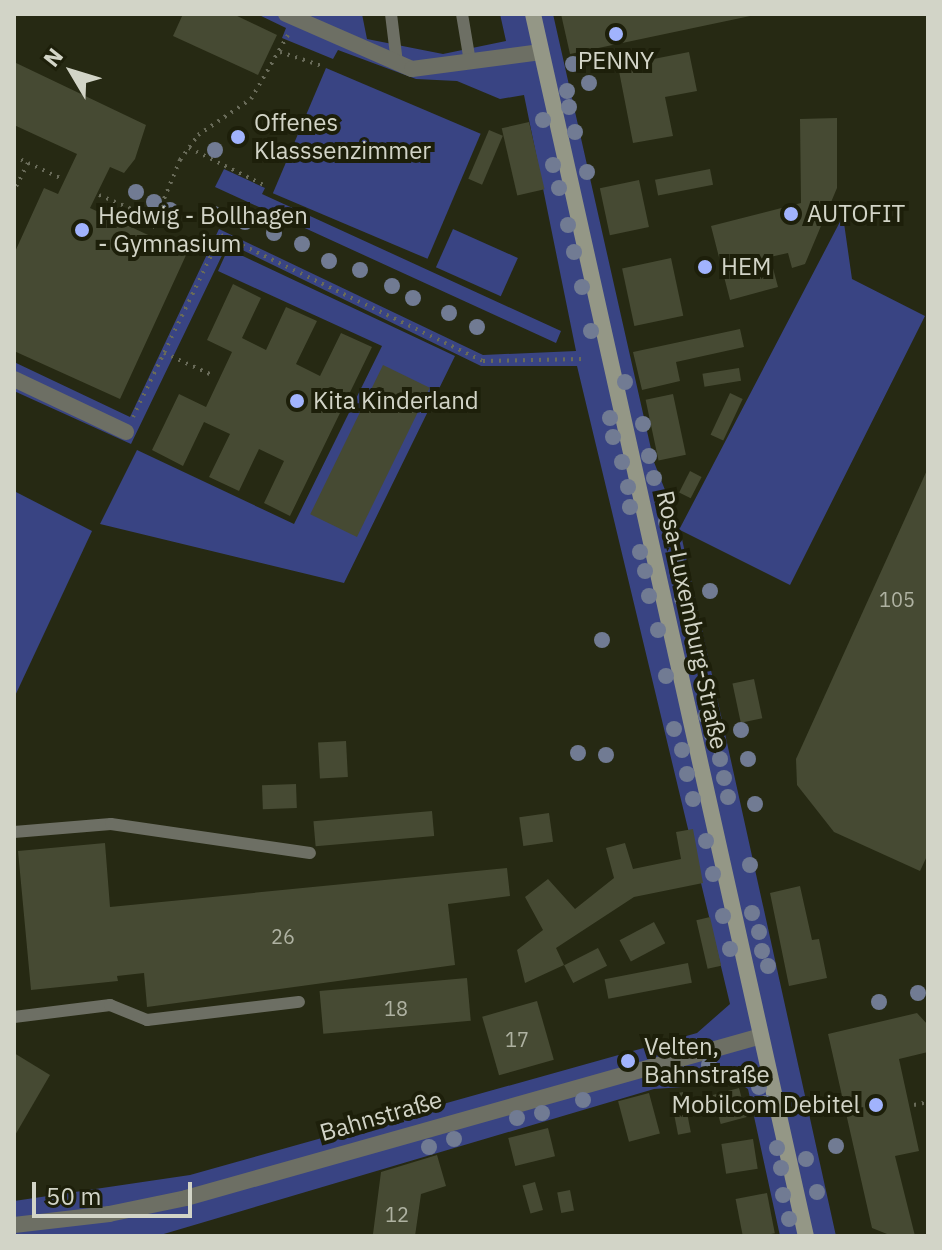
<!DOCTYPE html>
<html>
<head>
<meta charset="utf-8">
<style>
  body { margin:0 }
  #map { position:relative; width:942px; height:1250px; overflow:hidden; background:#262913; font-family:"IBM Plex Sans",sans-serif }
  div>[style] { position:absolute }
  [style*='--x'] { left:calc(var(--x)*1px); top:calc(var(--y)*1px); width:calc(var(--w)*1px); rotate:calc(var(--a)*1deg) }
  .green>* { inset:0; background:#394483; transform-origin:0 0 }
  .building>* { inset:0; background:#464a33; transform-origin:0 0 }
  .path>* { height:4px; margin-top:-2px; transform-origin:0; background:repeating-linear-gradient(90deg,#696b59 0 2px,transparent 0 8px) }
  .service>* { height:12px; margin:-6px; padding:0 6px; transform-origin:6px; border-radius:6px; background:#6d6f64 }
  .minor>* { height:16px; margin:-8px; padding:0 8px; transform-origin:8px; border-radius:8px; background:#6d6f64 }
  .tertiary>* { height:16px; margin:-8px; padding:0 8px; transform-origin:8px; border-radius:8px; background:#6d6f64 }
  .secondary>* { height:16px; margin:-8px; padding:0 8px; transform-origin:8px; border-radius:8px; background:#949786 }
  .trees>* { width:16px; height:16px; margin:-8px; border-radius:50%; background:#717b93 }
  .dots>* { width:22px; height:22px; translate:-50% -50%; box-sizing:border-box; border:4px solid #1d1f0a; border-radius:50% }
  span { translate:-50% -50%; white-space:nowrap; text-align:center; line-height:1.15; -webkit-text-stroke:8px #1d1f0a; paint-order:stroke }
  .number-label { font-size:20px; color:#afb2a2 }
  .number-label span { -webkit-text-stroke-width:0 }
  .poi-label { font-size:24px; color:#d2d4c7 }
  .left { translate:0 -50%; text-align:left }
  .right { translate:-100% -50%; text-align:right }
  .street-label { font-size:24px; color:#d2d4c7 }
  .frame { position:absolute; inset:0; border:16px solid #d2d4c7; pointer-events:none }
  .north { position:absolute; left:32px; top:32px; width:80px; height:80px; -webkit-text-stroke:6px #1d1f0a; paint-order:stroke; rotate:308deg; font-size:22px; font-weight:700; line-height:32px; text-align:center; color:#d2d4c7 }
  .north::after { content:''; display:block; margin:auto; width:28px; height:36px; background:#d2d4c7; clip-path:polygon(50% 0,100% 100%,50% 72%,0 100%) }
  .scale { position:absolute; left:32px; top:1182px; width:160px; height:36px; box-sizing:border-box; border:4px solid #d2d4c7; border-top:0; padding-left:10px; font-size:24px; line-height:28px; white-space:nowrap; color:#d2d4c7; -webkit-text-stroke:6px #1d1f0a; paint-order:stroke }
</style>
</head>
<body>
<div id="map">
  <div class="green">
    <i style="clip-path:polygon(257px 14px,362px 14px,367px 39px,443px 54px,506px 41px,500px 14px,553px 14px,654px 462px,680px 528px,843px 216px,852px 279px,925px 316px,790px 585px,680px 530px,836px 1236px,780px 1236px,748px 1089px,739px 1083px,654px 1089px,157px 1236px,14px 1236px,14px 1201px,190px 1175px,697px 1033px,730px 1004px,577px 366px,481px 366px,228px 243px,131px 444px,14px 391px,14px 362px,130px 417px,219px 229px,483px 355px,576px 351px,524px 95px,500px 99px,457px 81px,416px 79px,338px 50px,333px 59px,282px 38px,286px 28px)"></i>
    <i style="left:326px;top:68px;width:168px;height:136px;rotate:23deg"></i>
    <i style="clip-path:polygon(224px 169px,265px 188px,262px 194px,561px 331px,556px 343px,215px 187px)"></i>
    <i style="left:453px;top:229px;width:71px;height:42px;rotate:24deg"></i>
    <i style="clip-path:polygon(228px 249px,455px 356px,344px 583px,100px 524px,137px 450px,294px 524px,382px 346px,218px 271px)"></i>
    <i style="clip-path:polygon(14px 491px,92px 531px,14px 698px)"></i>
  </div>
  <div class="building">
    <i style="clip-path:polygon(183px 14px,233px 14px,277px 35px,258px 75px,173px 36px)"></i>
    <i style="clip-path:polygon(561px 14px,755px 14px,755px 15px,570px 54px)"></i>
    <i style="clip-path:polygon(689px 52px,697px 91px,665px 97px,673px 136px,633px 143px,618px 66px)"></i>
    <i style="clip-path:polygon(14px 62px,146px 125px,135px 159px,124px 173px,110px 167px,90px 208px,187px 253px,120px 399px,14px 351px,14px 254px,44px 188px,58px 194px,77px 154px,14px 125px)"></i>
    <i style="clip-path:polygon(837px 118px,837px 188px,805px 264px,792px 268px,788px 253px,770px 257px,778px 287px,730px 300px,711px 226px,801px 203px,800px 119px)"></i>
    <i style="left:529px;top:122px;width:69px;height:28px;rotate:77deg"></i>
    <i style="left:489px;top:130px;width:15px;height:53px;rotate:23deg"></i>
    <i style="left:710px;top:169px;width:16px;height:56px;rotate:79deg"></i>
    <i style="left:639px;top:180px;width:48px;height:40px;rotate:78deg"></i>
    <i style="left:671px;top:258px;width:59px;height:50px;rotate:78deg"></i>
    <i style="clip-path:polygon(233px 284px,261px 298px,242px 338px,266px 350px,286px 307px,317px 321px,296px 364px,320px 376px,341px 333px,372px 347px,290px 516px,264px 503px,284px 461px,259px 449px,239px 491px,209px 477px,230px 434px,204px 422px,183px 466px,152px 450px,179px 394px,206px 407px,232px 352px,207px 340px)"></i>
    <i style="clip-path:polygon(740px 329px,744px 347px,676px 362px,680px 381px,642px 390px,633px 352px)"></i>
    <i style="left:383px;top:365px;width:52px;height:166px;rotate:26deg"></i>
    <i style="left:739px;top:368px;width:13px;height:37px;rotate:81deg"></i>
    <i style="left:730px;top:393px;width:14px;height:46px;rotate:25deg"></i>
    <i style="left:673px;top:394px;width:62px;height:28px;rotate:78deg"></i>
    <i style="clip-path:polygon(928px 468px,928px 854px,920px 871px,834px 832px,797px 785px,796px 759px)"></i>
    <i style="left:690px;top:471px;width:13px;height:24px;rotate:27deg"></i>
    <i style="left:754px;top:679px;width:40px;height:22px;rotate:78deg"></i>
    <i style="left:346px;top:741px;width:36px;height:28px;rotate:87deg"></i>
    <i style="left:296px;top:784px;width:24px;height:34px;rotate:88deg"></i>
    <i style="left:432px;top:811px;width:25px;height:119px;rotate:85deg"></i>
    <i style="left:549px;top:813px;width:29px;height:30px;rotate:82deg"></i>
    <i style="clip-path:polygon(693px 829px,703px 883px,634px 897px,556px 948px,564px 965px,525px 983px,517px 950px,543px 930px,525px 897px,548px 879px,575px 909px,614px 878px,606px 848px,625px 843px,633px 869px,681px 859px,676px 832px)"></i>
    <i style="clip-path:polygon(105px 843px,110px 907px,507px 868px,510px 896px,448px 904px,455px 965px,147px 1007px,144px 973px,117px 976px,118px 981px,31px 990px,18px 851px)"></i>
    <i style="clip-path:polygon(800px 886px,812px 940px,819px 939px,827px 978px,789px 986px,770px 893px)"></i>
    <i style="left:710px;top:917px;width:50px;height:14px;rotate:77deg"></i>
    <i style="left:654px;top:922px;width:24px;height:39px;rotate:62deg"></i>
    <i style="left:598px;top:948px;width:20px;height:38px;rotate:63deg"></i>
    <i style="left:688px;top:963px;width:20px;height:85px;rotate:79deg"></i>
    <i style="left:467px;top:978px;width:43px;height:148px;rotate:85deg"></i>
    <i style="left:537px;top:1001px;width:61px;height:57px;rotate:74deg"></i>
    <i style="clip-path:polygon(917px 1013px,928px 1025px,928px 1052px,899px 1059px,919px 1151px,895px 1156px,915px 1236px,892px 1236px,872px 1228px,828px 1034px)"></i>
    <i style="clip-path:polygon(14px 1053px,50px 1075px,14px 1137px)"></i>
    <i style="left:739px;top:1088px;width:30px;height:27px;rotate:75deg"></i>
    <i style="left:683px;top:1092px;width:41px;height:13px;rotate:79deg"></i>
    <i style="left:649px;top:1093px;width:42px;height:32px;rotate:75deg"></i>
    <i style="left:548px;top:1128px;width:29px;height:41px;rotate:76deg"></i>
    <i style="left:753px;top:1139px;width:30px;height:32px;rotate:81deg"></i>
    <i style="clip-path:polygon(437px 1155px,446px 1186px,421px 1194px,415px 1236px,373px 1234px,381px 1172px)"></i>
    <i style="left:535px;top:1182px;width:29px;height:13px;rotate:74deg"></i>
    <i style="left:570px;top:1190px;width:21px;height:13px;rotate:79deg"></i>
    <i style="left:767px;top:1193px;width:41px;height:32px;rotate:79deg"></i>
  </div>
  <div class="path">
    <i style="--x:280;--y:52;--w:44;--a:18.4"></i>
    <i style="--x:189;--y:148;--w:84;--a:26.3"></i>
    <i style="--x:14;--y:156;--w:16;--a:27"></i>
    <i style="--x:28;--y:163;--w:31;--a:117"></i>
    <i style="--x:28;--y:163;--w:35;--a:25"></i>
    <i style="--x:99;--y:195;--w:61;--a:23.2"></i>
    <i style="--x:152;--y:228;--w:74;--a:-67.6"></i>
    <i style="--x:180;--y:160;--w:31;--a:-54"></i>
    <i style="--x:198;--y:135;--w:64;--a:-34.2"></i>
    <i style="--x:251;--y:99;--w:74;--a:-60"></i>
    <i style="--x:164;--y:353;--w:53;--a:24.6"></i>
    <i style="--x:133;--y:417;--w:202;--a:-64.2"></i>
    <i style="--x:221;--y:235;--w:291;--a:25.7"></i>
    <i style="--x:483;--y:361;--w:100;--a:-1.1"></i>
    <i style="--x:914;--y:1105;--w:14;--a:-12"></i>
  </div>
  <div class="service">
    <i style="--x:391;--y:14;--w:49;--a:83"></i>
    <i style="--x:462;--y:14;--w:49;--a:80.5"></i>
    <i style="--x:14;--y:832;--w:97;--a:-4.7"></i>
    <i style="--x:111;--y:824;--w:201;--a:8.3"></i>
    <i style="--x:14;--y:1017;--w:97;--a:-7.1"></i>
    <i style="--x:110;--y:1005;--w:40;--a:22"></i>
    <i style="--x:147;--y:1020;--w:153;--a:-6.8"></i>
  </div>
  <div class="minor">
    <i style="--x:286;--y:14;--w:137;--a:23.6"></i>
    <i style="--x:412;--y:69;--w:130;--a:-7.5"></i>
    <i style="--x:14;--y:379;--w:124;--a:25.3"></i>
  </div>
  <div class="tertiary">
    <i style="--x:14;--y:1225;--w:96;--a:-6.6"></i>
    <i style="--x:109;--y:1214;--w:79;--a:-11.7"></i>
    <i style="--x:186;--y:1198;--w:594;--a:-15.72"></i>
  </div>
  <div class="secondary">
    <i style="--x:533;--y:14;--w:1252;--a:77.41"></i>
  </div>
  <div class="trees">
    <i style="left:601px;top:60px"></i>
    <i style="left:573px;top:64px"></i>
    <i style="left:589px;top:83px"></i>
    <i style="left:567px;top:91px"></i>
    <i style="left:569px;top:107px"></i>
    <i style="left:543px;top:120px"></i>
    <i style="left:575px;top:132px"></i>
    <i style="left:215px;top:150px"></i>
    <i style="left:553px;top:165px"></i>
    <i style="left:587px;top:172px"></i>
    <i style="left:559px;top:188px"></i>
    <i style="left:136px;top:192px"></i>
    <i style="left:154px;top:202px"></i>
    <i style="left:170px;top:210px"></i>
    <i style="left:214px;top:214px"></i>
    <i style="left:245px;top:222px"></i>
    <i style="left:568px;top:225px"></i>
    <i style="left:274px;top:233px"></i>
    <i style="left:302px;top:244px"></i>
    <i style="left:574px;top:252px"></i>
    <i style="left:329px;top:261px"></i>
    <i style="left:360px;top:270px"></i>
    <i style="left:392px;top:286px"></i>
    <i style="left:582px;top:287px"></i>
    <i style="left:413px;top:298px"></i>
    <i style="left:449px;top:313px"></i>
    <i style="left:477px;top:327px"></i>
    <i style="left:591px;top:331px"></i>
    <i style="left:625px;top:382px"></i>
    <i style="left:610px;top:418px"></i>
    <i style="left:643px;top:424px"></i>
    <i style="left:613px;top:437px"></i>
    <i style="left:649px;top:456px"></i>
    <i style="left:622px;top:462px"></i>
    <i style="left:654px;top:478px"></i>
    <i style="left:628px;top:487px"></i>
    <i style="left:630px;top:507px"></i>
    <i style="left:666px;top:522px"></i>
    <i style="left:640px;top:552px"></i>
    <i style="left:676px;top:558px"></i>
    <i style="left:645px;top:571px"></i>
    <i style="left:710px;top:591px"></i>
    <i style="left:649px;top:596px"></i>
    <i style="left:682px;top:599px"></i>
    <i style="left:690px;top:628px"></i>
    <i style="left:658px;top:630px"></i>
    <i style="left:602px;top:640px"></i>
    <i style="left:696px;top:656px"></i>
    <i style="left:666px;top:676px"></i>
    <i style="left:704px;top:689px"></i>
    <i style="left:706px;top:716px"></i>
    <i style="left:674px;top:729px"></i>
    <i style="left:741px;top:730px"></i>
    <i style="left:712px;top:735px"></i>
    <i style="left:682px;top:750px"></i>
    <i style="left:578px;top:753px"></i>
    <i style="left:606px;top:755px"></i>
    <i style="left:720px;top:759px"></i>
    <i style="left:748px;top:759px"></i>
    <i style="left:687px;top:774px"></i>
    <i style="left:724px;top:778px"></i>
    <i style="left:728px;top:797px"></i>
    <i style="left:693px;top:799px"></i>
    <i style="left:755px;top:804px"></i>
    <i style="left:706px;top:841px"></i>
    <i style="left:750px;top:865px"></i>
    <i style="left:713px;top:874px"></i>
    <i style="left:752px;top:913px"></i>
    <i style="left:723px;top:916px"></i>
    <i style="left:759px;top:932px"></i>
    <i style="left:730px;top:949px"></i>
    <i style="left:762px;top:951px"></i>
    <i style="left:768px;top:966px"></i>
    <i style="left:918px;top:993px"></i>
    <i style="left:879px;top:1002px"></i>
    <i style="left:709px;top:1065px"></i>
    <i style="left:676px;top:1074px"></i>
    <i style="left:759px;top:1087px"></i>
    <i style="left:583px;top:1100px"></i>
    <i style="left:766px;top:1103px"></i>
    <i style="left:542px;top:1113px"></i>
    <i style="left:517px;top:1118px"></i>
    <i style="left:454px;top:1139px"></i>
    <i style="left:836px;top:1146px"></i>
    <i style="left:429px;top:1147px"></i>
    <i style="left:777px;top:1148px"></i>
    <i style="left:806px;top:1159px"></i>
    <i style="left:781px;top:1168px"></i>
    <i style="left:817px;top:1192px"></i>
    <i style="left:783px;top:1195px"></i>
    <i style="left:789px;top:1219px"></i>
  </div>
  <div class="dots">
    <i style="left:616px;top:34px;background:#a1b3fd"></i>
    <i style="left:238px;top:137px;background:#a1b3fd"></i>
    <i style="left:791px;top:214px;background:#a1b3fd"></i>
    <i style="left:82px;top:230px;background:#a1b3fd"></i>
    <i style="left:705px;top:267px;background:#a1b3fd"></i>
    <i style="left:297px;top:401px;background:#a1b3fd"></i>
    <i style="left:628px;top:1061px;background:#a1b3fd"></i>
    <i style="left:876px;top:1105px;background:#a1b3fd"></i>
  </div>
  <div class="number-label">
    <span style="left:897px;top:599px">105</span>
    <span style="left:283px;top:936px">26</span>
    <span style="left:396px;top:1008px">18</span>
    <span style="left:517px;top:1039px">17</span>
    <span style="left:397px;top:1214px">12</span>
  </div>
  <div class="poi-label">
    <span style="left:616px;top:61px">PENNY</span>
    <span class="left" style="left:254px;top:137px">Offenes<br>Klasssenzimmer</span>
    <span class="left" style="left:807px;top:214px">AUTOFIT</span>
    <span class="left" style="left:98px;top:230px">Hedwig - Bollhagen<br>- Gymnasium</span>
    <span class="left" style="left:721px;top:267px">HEM</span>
    <span class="left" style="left:313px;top:401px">Kita Kinderland</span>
    <span class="left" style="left:644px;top:1061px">Velten,<br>Bahnstraße</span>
    <span class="right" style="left:860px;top:1105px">Mobilcom Debitel</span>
  </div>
  <div class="street-label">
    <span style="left:692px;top:620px;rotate:78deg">Rosa-Luxemburg-Straße</span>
    <span style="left:381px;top:1116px;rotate:-16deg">Bahnstraße</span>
  </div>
  <div class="frame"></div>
  <div class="north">N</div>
  <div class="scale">50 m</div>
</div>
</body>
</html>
